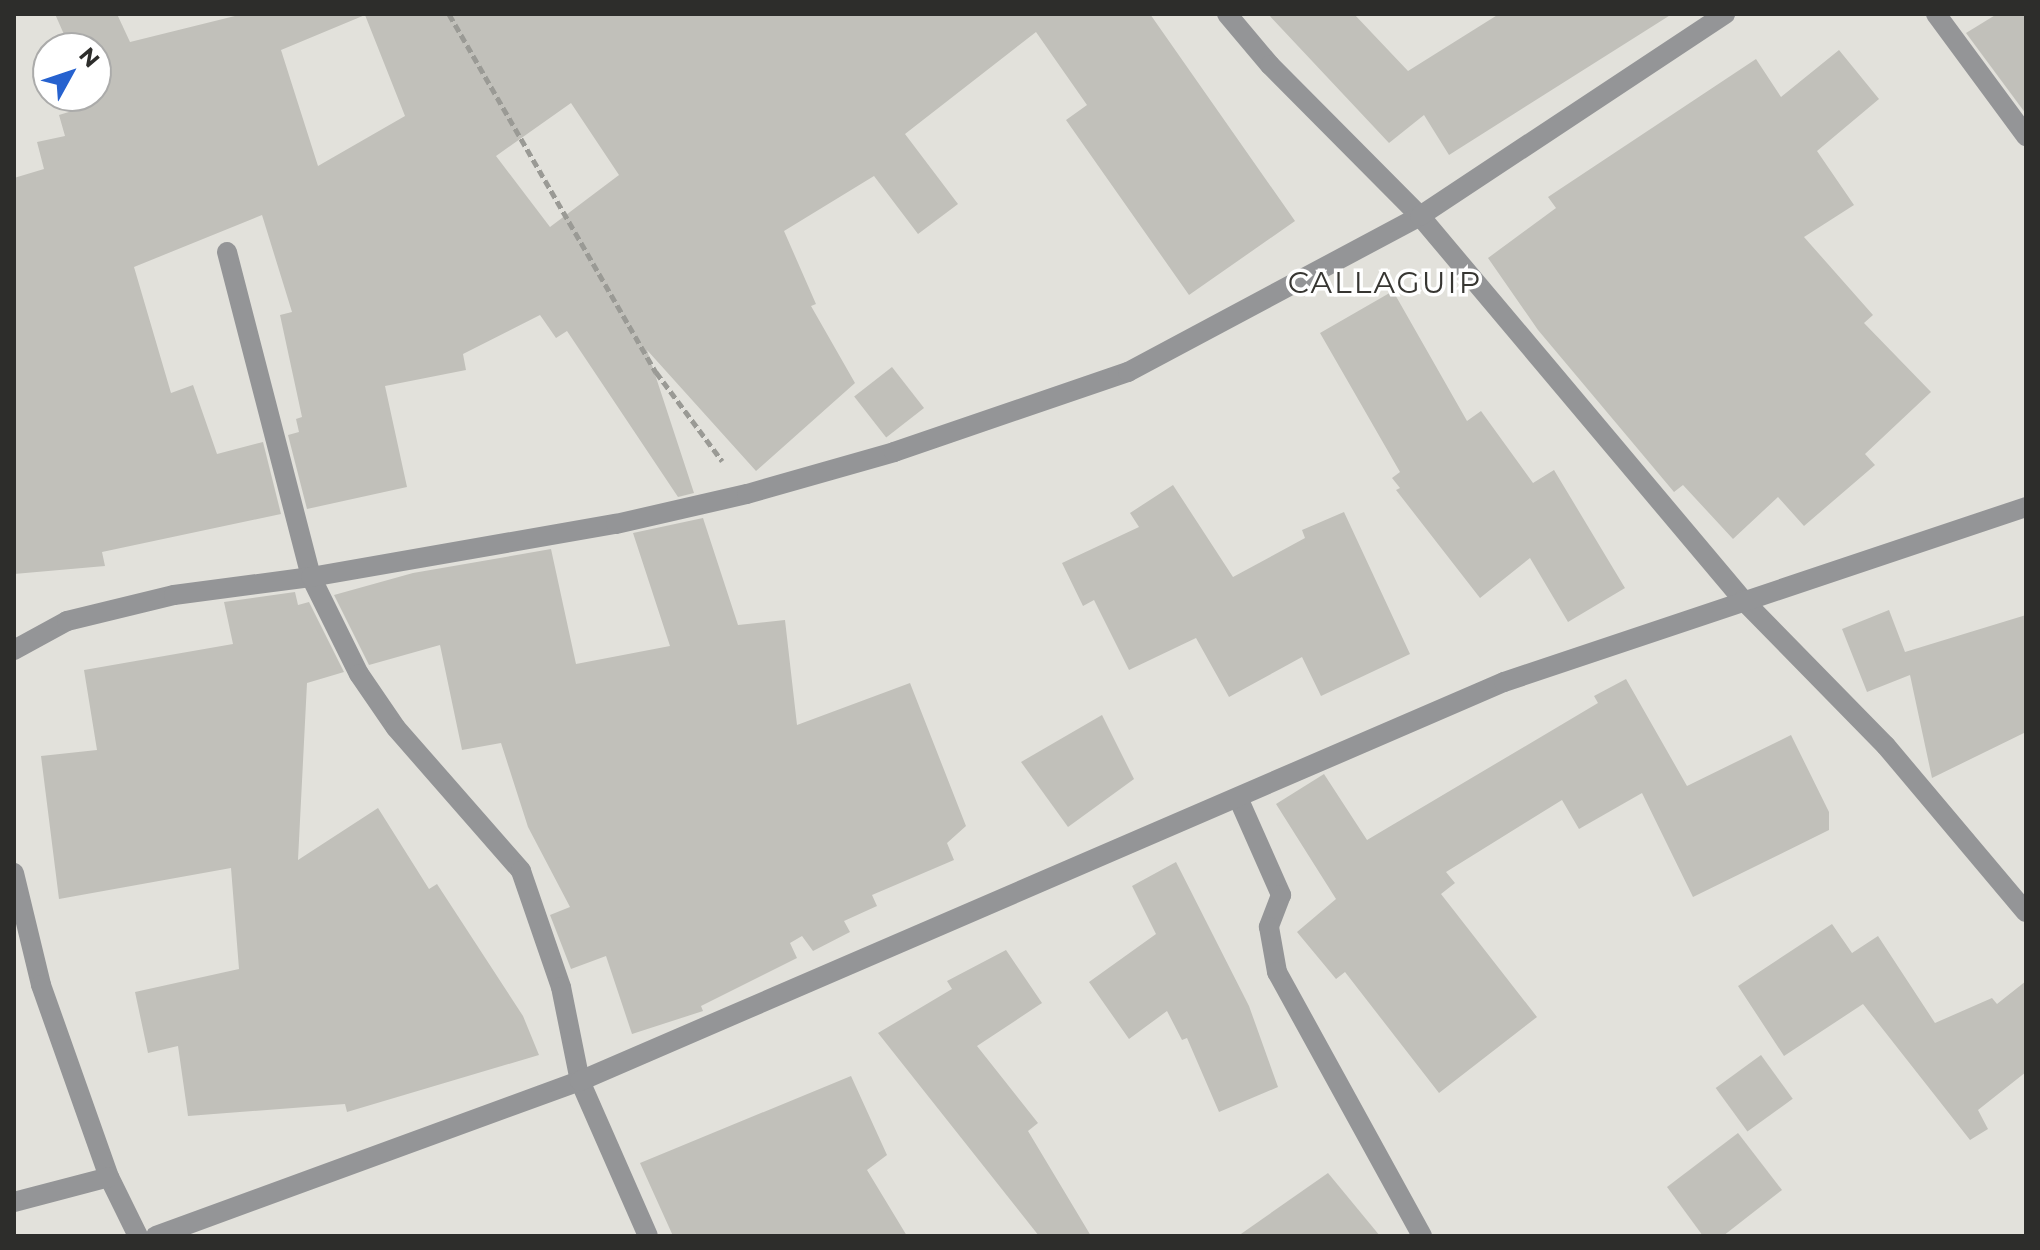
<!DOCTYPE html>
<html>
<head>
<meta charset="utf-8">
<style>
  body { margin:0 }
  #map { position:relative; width:2040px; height:1250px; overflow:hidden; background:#e2e1db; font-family:Montserrat,sans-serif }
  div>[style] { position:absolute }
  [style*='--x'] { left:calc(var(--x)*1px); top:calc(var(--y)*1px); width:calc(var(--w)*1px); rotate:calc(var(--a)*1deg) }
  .building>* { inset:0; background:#c1c0ba; transform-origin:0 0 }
  .path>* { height:5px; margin-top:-2.5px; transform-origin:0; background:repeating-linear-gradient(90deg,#9a9a95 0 8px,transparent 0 12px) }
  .minor>* { height:20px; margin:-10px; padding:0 10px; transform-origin:10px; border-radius:10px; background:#949597 }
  span { translate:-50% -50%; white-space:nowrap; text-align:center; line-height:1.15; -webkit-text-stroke:7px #fff; paint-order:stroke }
  .quarter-label { font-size:30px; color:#373632; letter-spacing:2px }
  .frame { position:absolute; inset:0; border:16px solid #2d2d2b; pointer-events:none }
  .north { position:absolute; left:32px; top:32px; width:80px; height:80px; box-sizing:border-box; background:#fff; border:2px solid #ababaa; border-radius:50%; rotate:50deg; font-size:22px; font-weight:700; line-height:32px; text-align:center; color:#2d2d2b }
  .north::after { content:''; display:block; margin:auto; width:28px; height:36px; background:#2662cf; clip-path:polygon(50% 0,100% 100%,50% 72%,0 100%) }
</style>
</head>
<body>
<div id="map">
  <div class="building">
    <i style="clip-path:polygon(evenodd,55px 14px,117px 14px,130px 42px,243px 14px,1150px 14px,1295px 221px,1189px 295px,1066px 120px,1087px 105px,1036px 32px,905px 134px,958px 204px,918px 234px,874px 176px,784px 231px,816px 304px,811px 306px,855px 383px,756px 471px,647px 350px,694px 493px,678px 497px,567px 331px,556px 338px,540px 315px,463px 354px,466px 370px,385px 386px,407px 487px,307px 509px,288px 435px,299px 432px,296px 419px,302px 417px,280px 315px,292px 312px,262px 215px,134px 267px,171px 393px,193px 385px,217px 454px,263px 442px,281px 514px,102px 552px,105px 566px,14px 574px,14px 178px,44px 169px,37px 142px,65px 136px,59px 115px,85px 107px,80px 96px,96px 96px,96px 48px,70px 48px,55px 14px,365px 15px,405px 116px,318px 166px,281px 50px,365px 15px,55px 14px,571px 103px,619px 175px,550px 227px,496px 156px,571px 103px)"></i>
    <i style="clip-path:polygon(1268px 14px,1354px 14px,1408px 71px,1499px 14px,1672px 14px,1449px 155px,1424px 115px,1389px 143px)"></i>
    <i style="clip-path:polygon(1997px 14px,2026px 14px,2026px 114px,1966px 33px)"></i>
    <i style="clip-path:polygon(1839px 50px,1879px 99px,1817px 151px,1854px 205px,1804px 237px,1873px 315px,1864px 323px,1931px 392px,1865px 454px,1875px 465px,1804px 526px,1778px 497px,1733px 539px,1683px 485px,1674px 492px,1538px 330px,1488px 258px,1556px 208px,1548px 197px,1756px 59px,1781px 97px)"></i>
    <i style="clip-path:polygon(1393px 291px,1467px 421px,1481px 411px,1533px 483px,1554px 470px,1625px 588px,1568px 622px,1530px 558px,1480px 598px,1396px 490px,1400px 488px,1392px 478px,1400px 472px,1320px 333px)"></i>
    <i style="left:892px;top:367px;width:52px;height:48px;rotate:52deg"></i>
    <i style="clip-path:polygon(1173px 485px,1233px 577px,1305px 538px,1302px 530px,1344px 512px,1410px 654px,1321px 696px,1302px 657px,1229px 697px,1196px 638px,1129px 670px,1094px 600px,1083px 606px,1062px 563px,1139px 527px,1130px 513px)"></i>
    <i style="clip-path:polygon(703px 518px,738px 625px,785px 620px,797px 725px,910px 683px,966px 826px,947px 843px,954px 860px,872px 895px,877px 906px,844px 921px,850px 932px,813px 951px,802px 936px,790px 943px,797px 958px,701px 1006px,703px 1011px,632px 1034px,606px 956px,571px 969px,550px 915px,570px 907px,528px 827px,501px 743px,462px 750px,440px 645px,369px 665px,334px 595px,413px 573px,551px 549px,576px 664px,670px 646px,633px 533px)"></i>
    <i style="clip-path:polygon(295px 592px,298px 605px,309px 602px,344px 672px,307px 683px,298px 860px,378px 808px,429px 889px,437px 884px,523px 1016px,539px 1055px,347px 1112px,345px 1104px,188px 1116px,178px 1046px,148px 1053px,135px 992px,239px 969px,231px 868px,59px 899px,41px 756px,97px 750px,84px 670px,233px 644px,224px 602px)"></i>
    <i style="clip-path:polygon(1889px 610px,1905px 652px,2026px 615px,2026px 732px,1932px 778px,1910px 675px,1867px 692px,1842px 629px)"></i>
    <i style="clip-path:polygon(1626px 679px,1687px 786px,1791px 735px,1829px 812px,1829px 830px,1693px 897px,1642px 793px,1579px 829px,1562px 800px,1446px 872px,1455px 883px,1441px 894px,1537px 1017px,1439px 1093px,1345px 972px,1336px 979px,1297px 932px,1336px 899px,1276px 804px,1324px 774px,1367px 840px,1598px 703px,1594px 696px)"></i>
    <i style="clip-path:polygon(1102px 715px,1134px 779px,1068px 827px,1021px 762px)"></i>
    <i style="clip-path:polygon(1176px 862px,1249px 1006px,1278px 1087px,1219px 1112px,1187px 1038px,1182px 1040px,1167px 1011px,1129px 1039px,1089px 982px,1156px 934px,1132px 886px)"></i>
    <i style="clip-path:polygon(1832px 924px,1852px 953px,1878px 936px,1935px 1023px,1992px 998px,1997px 1004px,2026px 981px,2026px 1072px,1978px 1110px,1988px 1129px,1970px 1140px,1863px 1004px,1784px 1056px,1738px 986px)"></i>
    <i style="clip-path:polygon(1006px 950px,1042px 1003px,977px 1046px,1038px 1123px,1028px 1131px,1091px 1236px,1039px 1236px,878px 1033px,952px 989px,947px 981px)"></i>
    <i style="left:1761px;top:1055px;width:54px;height:56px;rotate:54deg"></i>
    <i style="clip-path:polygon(851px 1076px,887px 1155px,867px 1170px,907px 1236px,673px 1236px,640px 1163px)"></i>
    <i style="clip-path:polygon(1738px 1133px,1782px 1190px,1723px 1236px,1703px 1236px,1667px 1187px)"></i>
    <i style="clip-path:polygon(1328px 1173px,1380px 1236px,1238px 1236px)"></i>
  </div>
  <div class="path">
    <i style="--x:449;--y:14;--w:414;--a:60"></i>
    <i style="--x:656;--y:372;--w:111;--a:53.4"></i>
  </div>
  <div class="minor">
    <i style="--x:1227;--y:14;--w:67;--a:49.9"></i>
    <i style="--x:1270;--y:65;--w:213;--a:45.2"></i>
    <i style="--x:1420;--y:216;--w:502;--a:49.93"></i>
    <i style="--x:1743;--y:600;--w:204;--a:45.6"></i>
    <i style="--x:1886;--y:746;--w:217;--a:49.9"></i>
    <i style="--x:1936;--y:14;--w:152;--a:53.6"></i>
    <i style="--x:227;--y:252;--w:336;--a:75.5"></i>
    <i style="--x:311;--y:577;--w:108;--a:63.7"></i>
    <i style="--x:359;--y:674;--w:65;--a:55.6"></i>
    <i style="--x:396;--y:728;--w:190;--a:48.8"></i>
    <i style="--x:521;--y:871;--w:123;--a:71"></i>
    <i style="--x:561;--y:987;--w:96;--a:78.6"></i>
    <i style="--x:580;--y:1081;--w:169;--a:66.3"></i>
    <i style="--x:14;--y:650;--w:60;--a:-28.7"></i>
    <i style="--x:67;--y:621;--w:110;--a:-13.7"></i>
    <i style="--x:174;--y:595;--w:138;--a:-7.5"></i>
    <i style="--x:311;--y:577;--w:310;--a:-9.9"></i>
    <i style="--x:616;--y:524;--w:134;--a:-12.9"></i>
    <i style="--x:747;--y:494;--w:153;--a:-15.9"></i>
    <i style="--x:894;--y:452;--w:247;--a:-18.9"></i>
    <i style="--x:1128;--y:372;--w:331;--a:-28.1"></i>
    <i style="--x:1420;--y:216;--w:366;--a:-33.5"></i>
    <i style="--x:1239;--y:800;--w:104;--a:66.1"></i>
    <i style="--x:1281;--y:895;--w:34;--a:111"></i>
    <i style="--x:1269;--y:927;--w:46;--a:79.9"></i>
    <i style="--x:1277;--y:972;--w:301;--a:61.2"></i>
    <i style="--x:14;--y:873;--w:115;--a:76.4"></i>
    <i style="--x:41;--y:985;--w:204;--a:70.5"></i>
    <i style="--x:109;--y:1177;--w:66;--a:63.8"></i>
    <i style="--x:14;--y:1202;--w:98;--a:-14.7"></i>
    <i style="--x:156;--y:1236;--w:451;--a:-20.1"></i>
    <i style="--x:580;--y:1081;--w:1006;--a:-23.36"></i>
    <i style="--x:1504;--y:682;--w:551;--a:-18.53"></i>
  </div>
  <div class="quarter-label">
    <span style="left:1385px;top:283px">CALLAGUIP</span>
  </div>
  <div class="frame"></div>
  <div class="north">N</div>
</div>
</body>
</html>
